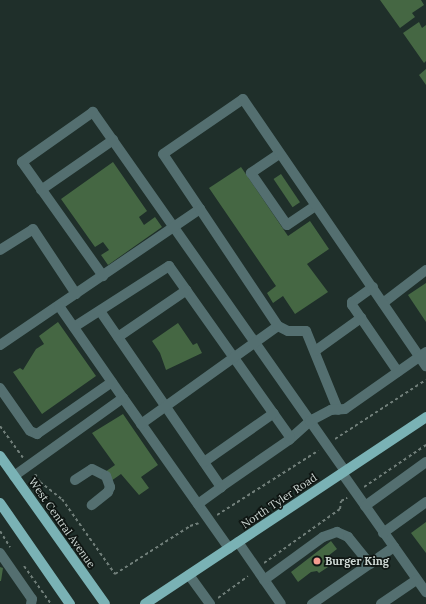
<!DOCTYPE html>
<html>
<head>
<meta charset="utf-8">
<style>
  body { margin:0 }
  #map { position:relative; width:426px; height:604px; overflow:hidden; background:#1f2f2a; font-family:Lora,serif }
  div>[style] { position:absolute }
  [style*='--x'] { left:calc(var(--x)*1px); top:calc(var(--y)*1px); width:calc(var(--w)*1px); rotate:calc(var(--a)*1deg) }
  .building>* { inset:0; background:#456743; transform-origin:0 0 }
  .path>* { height:2px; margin-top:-1px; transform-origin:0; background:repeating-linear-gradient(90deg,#717f7a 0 3px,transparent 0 6px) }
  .minor>* { height:10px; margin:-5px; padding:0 5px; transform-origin:5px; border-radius:5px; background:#546f70 }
  .major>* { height:10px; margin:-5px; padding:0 5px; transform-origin:5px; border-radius:5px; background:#7ab2b5 }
  .dots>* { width:11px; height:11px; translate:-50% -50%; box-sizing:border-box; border:2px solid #0f1613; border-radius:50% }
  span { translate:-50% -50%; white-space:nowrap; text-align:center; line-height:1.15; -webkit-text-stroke:3.5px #0f1613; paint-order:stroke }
  .street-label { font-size:11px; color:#ced8d4 }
  .poi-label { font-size:11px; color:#ced8d4; font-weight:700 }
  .left { translate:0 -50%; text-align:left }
</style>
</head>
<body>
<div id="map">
  <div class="building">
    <i style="clip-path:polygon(380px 0,421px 0,424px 5px,412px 13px,415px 17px,400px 28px)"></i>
    <i style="clip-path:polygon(419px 22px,422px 28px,426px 25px,426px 61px,424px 63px,403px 33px)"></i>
    <i style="clip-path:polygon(426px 69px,426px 85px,419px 75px)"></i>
    <i style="clip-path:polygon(113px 162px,147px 211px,139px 217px,144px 225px,155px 217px,162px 227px,108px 265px,101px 255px,109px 250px,103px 242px,95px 247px,61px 199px)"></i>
    <i style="clip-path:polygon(241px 167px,288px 236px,310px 221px,329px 249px,307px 264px,328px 292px,295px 314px,283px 296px,273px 303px,267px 293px,276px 286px,209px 188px)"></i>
    <i style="left:281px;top:174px;width:34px;height:9px;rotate:56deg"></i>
    <i style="clip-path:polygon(426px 283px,426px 322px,408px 295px)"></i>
    <i style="clip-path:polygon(58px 322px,96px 376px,42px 414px,13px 372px,20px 368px,23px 370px,36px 349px,44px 344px,39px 336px)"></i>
    <i style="clip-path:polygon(178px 323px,193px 345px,197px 343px,202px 353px,166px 370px,160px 353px,152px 341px)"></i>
    <i style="clip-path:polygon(123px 414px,158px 465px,141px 477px,149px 488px,139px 495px,121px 474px,111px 481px,105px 472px,115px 465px,92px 433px)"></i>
    <i style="clip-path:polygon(426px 522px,426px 553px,411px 533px)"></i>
    <i style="clip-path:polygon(331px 541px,337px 549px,328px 556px,332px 561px,326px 564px,328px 567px,319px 573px,317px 571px,311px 572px,298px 582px,291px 572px)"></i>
    <i style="clip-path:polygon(0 567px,3px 568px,1px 581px,0 581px)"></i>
  </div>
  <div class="path">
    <i style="--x:0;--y:426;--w:39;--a:54"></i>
    <i style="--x:335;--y:439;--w:108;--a:-33"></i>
    <i style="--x:35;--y:474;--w:9;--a:58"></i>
    <i style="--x:40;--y:482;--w:28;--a:38"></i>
    <i style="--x:62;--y:499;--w:92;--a:54.8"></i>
    <i style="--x:115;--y:574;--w:89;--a:-32.6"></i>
    <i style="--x:190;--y:526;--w:9;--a:-18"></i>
    <i style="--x:364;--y:487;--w:75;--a:-34.1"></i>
    <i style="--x:217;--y:515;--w:120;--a:-32.4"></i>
    <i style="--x:0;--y:531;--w:19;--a:58"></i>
    <i style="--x:264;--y:563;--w:93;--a:-35.4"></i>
    <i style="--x:340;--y:509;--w:8;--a:-83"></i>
    <i style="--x:341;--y:501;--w:7;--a:-27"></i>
    <i style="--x:24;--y:566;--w:47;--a:54.6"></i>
    <i style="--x:218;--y:598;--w:37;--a:-36"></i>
  </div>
  <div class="minor">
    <i style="--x:279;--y:154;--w:34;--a:146"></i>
    <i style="--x:251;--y:173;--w:63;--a:55.3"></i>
    <i style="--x:287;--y:225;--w:34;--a:-34"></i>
    <i style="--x:41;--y:190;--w:88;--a:-34.8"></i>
    <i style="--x:0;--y:250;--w:39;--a:-32"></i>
    <i style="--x:33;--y:229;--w:78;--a:56.5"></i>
    <i style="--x:373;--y:287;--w:26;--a:144"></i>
    <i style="--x:352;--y:302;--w:3;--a:90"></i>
    <i style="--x:352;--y:305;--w:81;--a:55.5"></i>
    <i style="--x:383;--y:303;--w:54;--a:-37.5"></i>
    <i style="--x:100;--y:311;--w:214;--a:55.5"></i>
    <i style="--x:221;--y:487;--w:83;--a:-34.7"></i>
    <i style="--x:289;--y:440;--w:28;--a:-42"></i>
    <i style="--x:310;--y:421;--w:378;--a:-125.1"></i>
    <i style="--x:93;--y:112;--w:87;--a:144.8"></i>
    <i style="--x:22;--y:162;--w:140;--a:54.6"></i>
    <i style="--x:278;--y:326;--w:11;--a:27"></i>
    <i style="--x:288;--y:331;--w:18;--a:0"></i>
    <i style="--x:306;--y:331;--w:85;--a:67.9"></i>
    <i style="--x:74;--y:327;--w:113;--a:-32.7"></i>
    <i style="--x:169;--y:266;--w:209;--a:54.7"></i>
    <i style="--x:118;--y:337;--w:83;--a:-34.3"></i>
    <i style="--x:0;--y:345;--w:242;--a:-34.2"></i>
    <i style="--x:200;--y:209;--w:66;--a:-123.9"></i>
    <i style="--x:163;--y:154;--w:97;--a:-34.5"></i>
    <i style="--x:243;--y:99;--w:324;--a:55.6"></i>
    <i style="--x:315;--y:351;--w:57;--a:-35.7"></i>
    <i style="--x:0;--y:388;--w:52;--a:55.1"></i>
    <i style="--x:30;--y:431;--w:8;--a:23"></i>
    <i style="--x:37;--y:434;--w:91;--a:-34.7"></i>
    <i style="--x:123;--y:398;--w:184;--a:54.8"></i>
    <i style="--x:141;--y:424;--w:168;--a:-35.6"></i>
    <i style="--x:278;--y:326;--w:141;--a:-123.7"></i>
    <i style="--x:204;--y:462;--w:85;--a:-35"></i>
    <i style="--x:345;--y:471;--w:61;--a:-125"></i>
    <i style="--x:310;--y:421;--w:24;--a:-28"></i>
    <i style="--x:331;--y:410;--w:14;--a:-4"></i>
    <i style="--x:345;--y:409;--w:99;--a:-35.1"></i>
    <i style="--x:342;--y:473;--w:146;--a:54.8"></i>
    <i style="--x:14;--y:476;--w:134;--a:-35.6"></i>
    <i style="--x:123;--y:398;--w:112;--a:-124.8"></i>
    <i style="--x:75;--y:480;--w:20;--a:-33"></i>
    <i style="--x:92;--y:469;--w:16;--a:27"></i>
    <i style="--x:106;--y:476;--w:12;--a:70"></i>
    <i style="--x:110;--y:487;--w:5;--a:112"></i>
    <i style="--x:108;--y:492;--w:21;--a:141"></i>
    <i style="--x:198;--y:504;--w:29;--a:-36"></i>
    <i style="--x:365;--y:506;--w:75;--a:-35.8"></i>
    <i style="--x:383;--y:533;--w:53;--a:-35.8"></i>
    <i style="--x:238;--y:542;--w:75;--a:55.3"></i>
    <i style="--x:0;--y:553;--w:56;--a:55.2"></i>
    <i style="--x:32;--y:599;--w:5;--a:101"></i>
    <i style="--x:189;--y:575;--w:36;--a:54"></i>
    <i style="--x:264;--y:580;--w:73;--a:-36.1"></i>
    <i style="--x:323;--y:537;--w:15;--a:-20"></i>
    <i style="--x:337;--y:532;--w:12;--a:24"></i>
    <i style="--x:348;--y:537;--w:35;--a:51"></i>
    <i style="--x:312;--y:604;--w:100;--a:-34.8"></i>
    <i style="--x:381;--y:604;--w:42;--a:-34.4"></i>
  </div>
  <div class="major">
    <i style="--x:0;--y:456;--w:181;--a:54.6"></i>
    <i style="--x:0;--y:503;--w:123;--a:55.3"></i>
    <i style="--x:145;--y:604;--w:338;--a:-33.6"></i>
  </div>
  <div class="dots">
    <i style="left:317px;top:561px;background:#f59c91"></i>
  </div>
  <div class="street-label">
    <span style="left:279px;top:501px;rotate:-34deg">North Tyler Road</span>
    <span style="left:62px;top:523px;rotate:55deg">West Central Avenue</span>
  </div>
  <div class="poi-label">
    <span class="left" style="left:325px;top:561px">Burger King</span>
  </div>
</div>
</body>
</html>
